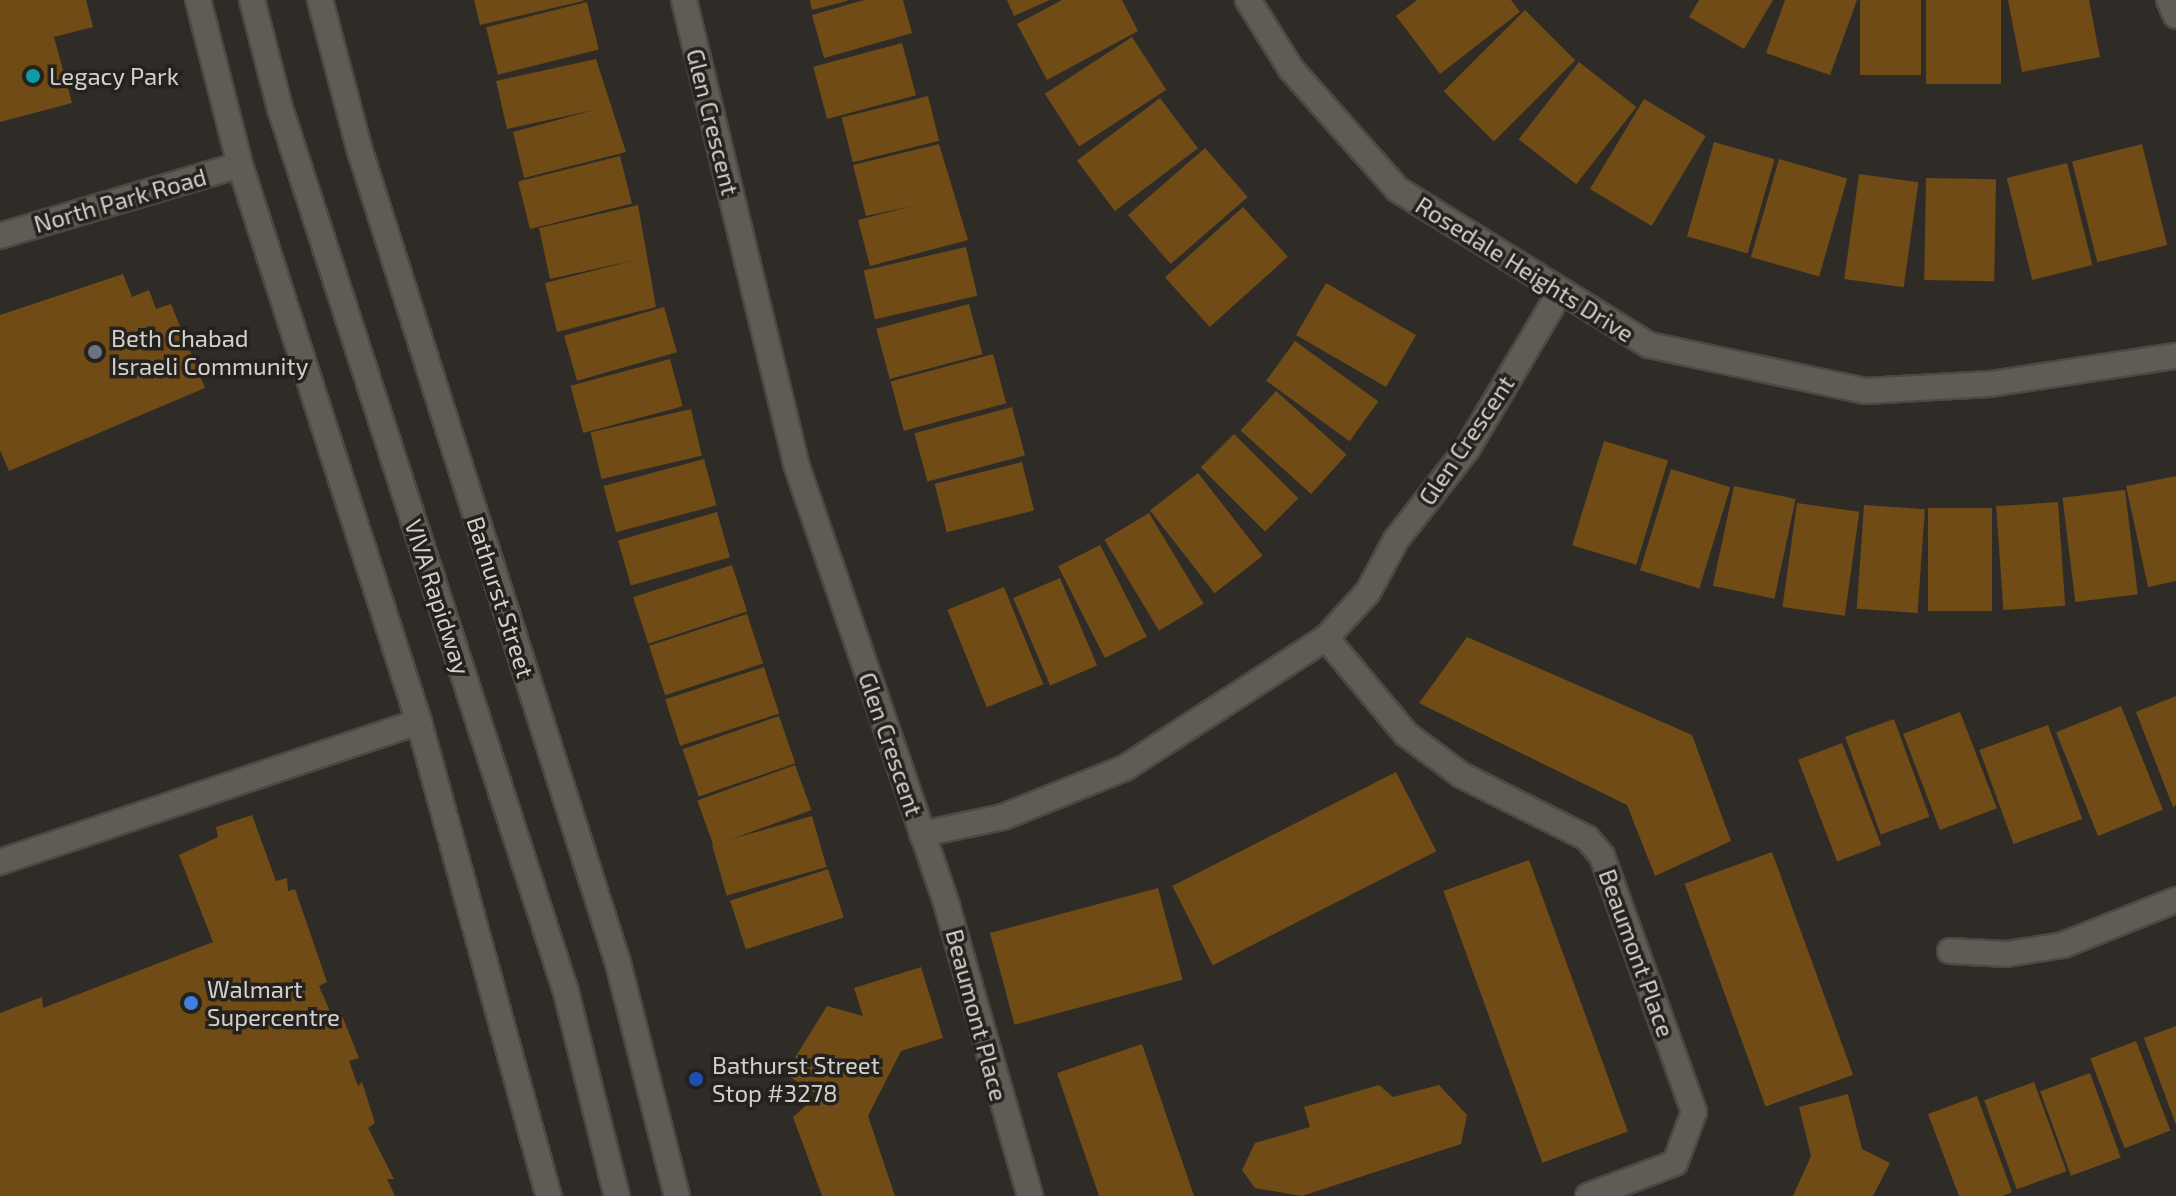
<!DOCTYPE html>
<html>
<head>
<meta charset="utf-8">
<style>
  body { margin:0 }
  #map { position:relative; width:2176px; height:1196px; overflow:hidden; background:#2f2c27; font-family:"Exo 2",sans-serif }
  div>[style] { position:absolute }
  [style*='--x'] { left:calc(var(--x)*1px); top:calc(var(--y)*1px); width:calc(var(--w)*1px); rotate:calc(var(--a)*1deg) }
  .building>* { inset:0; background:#704b15; transform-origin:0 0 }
  .roads { filter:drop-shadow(2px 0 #4c4944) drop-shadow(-2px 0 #4c4944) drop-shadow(0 2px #4c4944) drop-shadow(0 -2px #4c4944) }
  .lane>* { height:24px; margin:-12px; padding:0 12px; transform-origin:12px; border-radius:12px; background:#5f5b55 }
  .street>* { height:24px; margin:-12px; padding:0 12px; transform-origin:12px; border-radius:12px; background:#5f5b55 }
  .secondary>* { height:24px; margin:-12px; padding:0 12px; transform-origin:12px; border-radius:12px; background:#5f5b55 }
  .dots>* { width:22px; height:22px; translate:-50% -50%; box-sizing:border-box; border:4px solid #25221d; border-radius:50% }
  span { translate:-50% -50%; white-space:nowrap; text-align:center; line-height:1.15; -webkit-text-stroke:7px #25221d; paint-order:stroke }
  .poi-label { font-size:24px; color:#d3d1cd }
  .left { translate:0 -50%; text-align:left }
  .street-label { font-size:24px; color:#d3d1cd }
</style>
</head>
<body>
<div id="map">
  <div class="building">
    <i style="clip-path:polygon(0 0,86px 0,93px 27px,54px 37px,72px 103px,0 122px)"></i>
    <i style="clip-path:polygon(474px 0,583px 0,583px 1px,480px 25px)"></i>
    <i style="clip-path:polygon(810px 0,847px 0,847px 1px,812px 10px)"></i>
    <i style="clip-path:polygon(864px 0,903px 0,912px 33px,824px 58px,812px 15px)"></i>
    <i style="clip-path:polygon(1007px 0,1050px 0,1014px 16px)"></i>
    <i style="clip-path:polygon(1062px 0,1122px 0,1138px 31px,1047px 80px,1017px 24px)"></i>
    <i style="clip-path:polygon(1417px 0,1511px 0,1520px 12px,1440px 74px,1396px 16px)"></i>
    <i style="clip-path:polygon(1699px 0,1773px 0,1744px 49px,1689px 17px)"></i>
    <i style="clip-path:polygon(1785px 0,1857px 0,1830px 75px,1766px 53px)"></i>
    <i style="left:1860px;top:0;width:61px;height:75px"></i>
    <i style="left:1926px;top:0;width:75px;height:84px"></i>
    <i style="clip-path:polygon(2008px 0,2089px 0,2100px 57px,2022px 72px)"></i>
    <i style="left:587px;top:2px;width:49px;height:104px;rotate:76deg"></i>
    <i style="left:1525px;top:10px;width:71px;height:115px;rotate:45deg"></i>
    <i style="left:1132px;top:37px;width:63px;height:104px;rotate:57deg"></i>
    <i style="left:902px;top:43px;width:54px;height:92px;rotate:75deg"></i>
    <i style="clip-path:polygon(596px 59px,626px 152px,524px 178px,513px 132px,594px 110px,507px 129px,496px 81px)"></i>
    <i style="left:1579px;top:62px;width:73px;height:98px;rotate:38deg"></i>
    <i style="left:928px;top:96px;width:46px;height:89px;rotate:76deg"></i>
    <i style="left:1160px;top:98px;width:63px;height:104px;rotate:53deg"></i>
    <i style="left:1644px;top:99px;width:72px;height:105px;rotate:31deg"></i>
    <i style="left:1714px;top:142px;width:63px;height:98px;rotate:16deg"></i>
    <i style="clip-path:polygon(939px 144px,968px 240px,870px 266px,858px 220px,912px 206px,866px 216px,853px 165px)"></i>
    <i style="left:2142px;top:144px;width:104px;height:72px;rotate:76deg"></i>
    <i style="left:1205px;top:148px;width:65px;height:102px;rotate:49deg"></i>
    <i style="left:620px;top:156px;width:49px;height:105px;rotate:76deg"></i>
    <i style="left:1779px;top:159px;width:71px;height:102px;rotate:16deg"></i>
    <i style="left:2067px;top:163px;width:105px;height:62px;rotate:76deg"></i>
    <i style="left:1859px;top:174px;width:60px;height:106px;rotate:8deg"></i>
    <i style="left:1926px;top:178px;width:70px;height:102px;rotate:1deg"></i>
    <i style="clip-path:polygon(638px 205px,656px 307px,557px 332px,545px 283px,635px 260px,550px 279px,539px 228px)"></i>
    <i style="left:1243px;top:207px;width:67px;height:105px;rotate:48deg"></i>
    <i style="left:966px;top:247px;width:50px;height:105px;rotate:77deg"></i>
    <i style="clip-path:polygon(123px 274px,132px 297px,149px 290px,156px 309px,171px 304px,205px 388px,9px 471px,0 450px,0 315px)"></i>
    <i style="left:1326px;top:283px;width:104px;height:60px;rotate:30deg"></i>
    <i style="left:969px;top:304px;width:52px;height:96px;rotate:75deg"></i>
    <i style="left:664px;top:307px;width:47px;height:104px;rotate:74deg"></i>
    <i style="left:1295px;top:341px;width:103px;height:49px;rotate:36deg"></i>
    <i style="left:993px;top:354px;width:51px;height:106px;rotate:75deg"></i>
    <i style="left:670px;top:359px;width:49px;height:103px;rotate:75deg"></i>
    <i style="left:1276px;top:391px;width:95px;height:53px;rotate:42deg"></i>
    <i style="left:1012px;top:407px;width:50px;height:101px;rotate:75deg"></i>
    <i style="left:691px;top:409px;width:48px;height:103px;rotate:77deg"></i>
    <i style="left:1234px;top:434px;width:91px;height:47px;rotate:45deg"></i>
    <i style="left:1604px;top:441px;width:67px;height:109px;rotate:17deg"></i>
    <i style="left:704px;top:459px;width:48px;height:104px;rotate:75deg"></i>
    <i style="left:1022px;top:462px;width:50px;height:90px;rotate:76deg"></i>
    <i style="left:1671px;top:469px;width:62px;height:106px;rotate:17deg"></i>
    <i style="left:1198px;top:473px;width:105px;height:61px;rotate:52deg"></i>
    <i style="clip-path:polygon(2176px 476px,2176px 581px,2148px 587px,2126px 486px)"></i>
    <i style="left:1734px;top:486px;width:63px;height:102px;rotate:12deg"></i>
    <i style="left:2125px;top:490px;width:105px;height:63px;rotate:83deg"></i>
    <i style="left:2058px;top:502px;width:104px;height:62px;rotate:86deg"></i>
    <i style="left:1797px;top:503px;width:63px;height:105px;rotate:8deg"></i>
    <i style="left:1864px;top:505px;width:61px;height:104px;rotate:4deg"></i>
    <i style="left:1928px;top:508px;width:64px;height:103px"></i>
    <i style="left:717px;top:512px;width:47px;height:103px;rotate:74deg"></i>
    <i style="left:1149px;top:513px;width:106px;height:52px;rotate:59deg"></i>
    <i style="left:1100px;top:545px;width:103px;height:47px;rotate:63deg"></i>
    <i style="left:732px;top:565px;width:49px;height:104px;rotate:72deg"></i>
    <i style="left:1060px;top:578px;width:95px;height:51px;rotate:67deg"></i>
    <i style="left:1004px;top:587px;width:105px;height:61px;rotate:68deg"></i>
    <i style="left:747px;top:614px;width:52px;height:103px;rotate:72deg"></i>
    <i style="clip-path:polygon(1467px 637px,1692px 735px,1731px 841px,1655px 876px,1627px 805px,1419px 703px)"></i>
    <i style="left:764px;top:667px;width:49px;height:104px;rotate:72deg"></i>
    <i style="clip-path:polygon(2176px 696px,2176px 805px,2173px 807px,2136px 712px)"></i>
    <i style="left:2121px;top:706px;width:112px;height:70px;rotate:68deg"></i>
    <i style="left:1960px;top:712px;width:103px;height:61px;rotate:69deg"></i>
    <i style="left:779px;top:716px;width:50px;height:102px;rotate:71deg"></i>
    <i style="left:1894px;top:719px;width:104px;height:52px;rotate:70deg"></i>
    <i style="left:2048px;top:725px;width:100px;height:73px;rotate:70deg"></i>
    <i style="left:1842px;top:743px;width:109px;height:47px;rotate:69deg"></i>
    <i style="left:795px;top:765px;width:48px;height:104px;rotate:70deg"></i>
    <i style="left:1396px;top:772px;width:89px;height:251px;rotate:63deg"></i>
    <i style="clip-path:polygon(252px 815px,276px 881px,287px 878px,288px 891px,295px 889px,327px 982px,319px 986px,332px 1016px,341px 1013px,359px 1058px,349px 1061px,358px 1086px,362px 1082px,375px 1123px,368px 1128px,394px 1179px,387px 1179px,395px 1196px,0 1196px,0 1013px,42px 997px,43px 1008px,213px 942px,179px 855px,218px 837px,216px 827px)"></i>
    <i style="left:812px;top:816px;width:53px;height:104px;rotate:74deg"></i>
    <i style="left:1772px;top:852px;width:237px;height:93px;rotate:70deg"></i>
    <i style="left:1529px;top:860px;width:289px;height:91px;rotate:70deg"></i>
    <i style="left:828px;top:869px;width:51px;height:103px;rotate:72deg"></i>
    <i style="left:1158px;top:888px;width:95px;height:174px;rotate:75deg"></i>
    <i style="clip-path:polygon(921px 967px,943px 1038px,901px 1051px,868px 1116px,895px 1196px,822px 1196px,793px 1117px,818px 1095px,785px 1074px,827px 1006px,863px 1016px,854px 988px)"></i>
    <i style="clip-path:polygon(2176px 1026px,2176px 1125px,2144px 1038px)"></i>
    <i style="left:2136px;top:1041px;width:96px;height:49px;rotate:69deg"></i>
    <i style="clip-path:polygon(1142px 1044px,1194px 1196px,1099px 1196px,1057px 1073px)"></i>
    <i style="left:2090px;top:1073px;width:90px;height:53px;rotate:70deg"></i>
    <i style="left:2034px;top:1082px;width:95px;height:53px;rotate:70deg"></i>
    <i style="clip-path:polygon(1379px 1085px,1393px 1097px,1439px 1085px,1467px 1115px,1461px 1144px,1302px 1196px,1255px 1188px,1242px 1170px,1255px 1143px,1310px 1127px,1304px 1107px)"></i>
    <i style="clip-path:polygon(1848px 1094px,1862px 1149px,1890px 1163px,1873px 1196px,1793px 1196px,1811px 1156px,1799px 1107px)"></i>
    <i style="clip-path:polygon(1977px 1096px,2012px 1192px,2003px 1196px,1959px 1196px,1928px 1114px)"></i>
  </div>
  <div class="roads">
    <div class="lane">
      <i style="--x:252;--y:0;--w:112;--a:75.5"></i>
      <i style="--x:280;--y:108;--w:929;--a:72.07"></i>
      <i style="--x:566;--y:992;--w:210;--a:76"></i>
      <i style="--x:0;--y:862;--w:442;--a:-18.5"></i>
    </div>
    <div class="street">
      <i style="--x:684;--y:0;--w:477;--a:76.4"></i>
      <i style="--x:796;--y:464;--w:467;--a:71.1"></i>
      <i style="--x:947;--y:906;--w:302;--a:74"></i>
      <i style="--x:1248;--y:0;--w:81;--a:58.1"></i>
      <i style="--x:1291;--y:69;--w:160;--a:48.5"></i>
      <i style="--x:1397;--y:189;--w:296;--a:31.8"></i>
      <i style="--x:1649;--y:345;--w:221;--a:12"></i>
      <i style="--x:1865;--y:391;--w:125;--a:-3.2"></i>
      <i style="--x:1990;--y:384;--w:188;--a:-8.6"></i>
      <i style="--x:2169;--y:0;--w:17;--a:66"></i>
      <i style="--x:0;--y:236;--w:250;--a:-16.5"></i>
      <i style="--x:1326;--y:638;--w:125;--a:50.2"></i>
      <i style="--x:1406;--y:734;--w:69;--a:36.7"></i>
      <i style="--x:1461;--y:775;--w:141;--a:26.6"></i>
      <i style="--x:1587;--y:838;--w:23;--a:50"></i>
      <i style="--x:1602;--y:856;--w:272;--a:70.2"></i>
      <i style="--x:1694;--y:1112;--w:54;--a:110.4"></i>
      <i style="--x:1675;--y:1163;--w:93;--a:159.2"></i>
      <i style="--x:922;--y:834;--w:83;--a:-11.9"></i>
      <i style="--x:1003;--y:817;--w:131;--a:-21.9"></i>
      <i style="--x:1125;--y:768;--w:239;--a:-32.9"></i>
      <i style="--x:1326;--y:638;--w:62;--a:-47.6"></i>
      <i style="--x:1368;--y:592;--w:59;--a:-61.7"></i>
      <i style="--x:1396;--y:540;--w:115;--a:-52"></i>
      <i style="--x:1467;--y:449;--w:180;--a:-59.3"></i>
      <i style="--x:1950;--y:951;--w:57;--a:3"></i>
      <i style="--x:2007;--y:954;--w:57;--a:-9.1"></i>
      <i style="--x:2063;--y:945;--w:122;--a:-21.7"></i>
    </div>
    <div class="secondary">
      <i style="--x:198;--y:0;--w:170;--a:75.7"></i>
      <i style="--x:240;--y:165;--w:585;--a:72.18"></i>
      <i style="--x:419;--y:722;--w:492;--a:74.7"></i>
      <i style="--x:320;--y:0;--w:153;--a:75.2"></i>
      <i style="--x:359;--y:148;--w:855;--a:72.37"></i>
      <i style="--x:618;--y:963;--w:240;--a:75.8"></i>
    </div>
  </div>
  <div class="dots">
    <i style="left:33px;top:76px;background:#0f9aa8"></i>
    <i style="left:95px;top:352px;background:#6b7280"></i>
    <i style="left:191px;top:1003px;background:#3f7fe0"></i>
    <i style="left:696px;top:1079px;background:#1a4fb4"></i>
  </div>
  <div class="poi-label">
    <span class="left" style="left:49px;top:76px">Legacy Park</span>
    <span class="left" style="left:111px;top:352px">Beth Chabad<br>Israeli Community</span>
    <span class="left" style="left:207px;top:1003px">Walmart<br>Supercentre</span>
    <span class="left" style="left:712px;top:1079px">Bathurst Street<br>Stop #3278</span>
  </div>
  <div class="street-label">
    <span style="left:713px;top:122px;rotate:76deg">Glen Crescent</span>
    <span style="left:120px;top:200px;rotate:-16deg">North Park Road</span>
    <span style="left:1525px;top:269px;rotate:32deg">Rosedale Heights Drive</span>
    <span style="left:1466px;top:440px;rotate:-56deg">Glen Crescent</span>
    <span style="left:438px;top:597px;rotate:72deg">VIVA Rapidway</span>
    <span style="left:501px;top:597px;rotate:72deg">Bathurst Street</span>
    <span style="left:891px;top:744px;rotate:71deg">Glen Crescent</span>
    <span style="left:1637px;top:953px;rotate:70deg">Beaumont Place</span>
    <span style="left:977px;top:1015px;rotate:75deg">Beaumont Place</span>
  </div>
</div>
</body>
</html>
